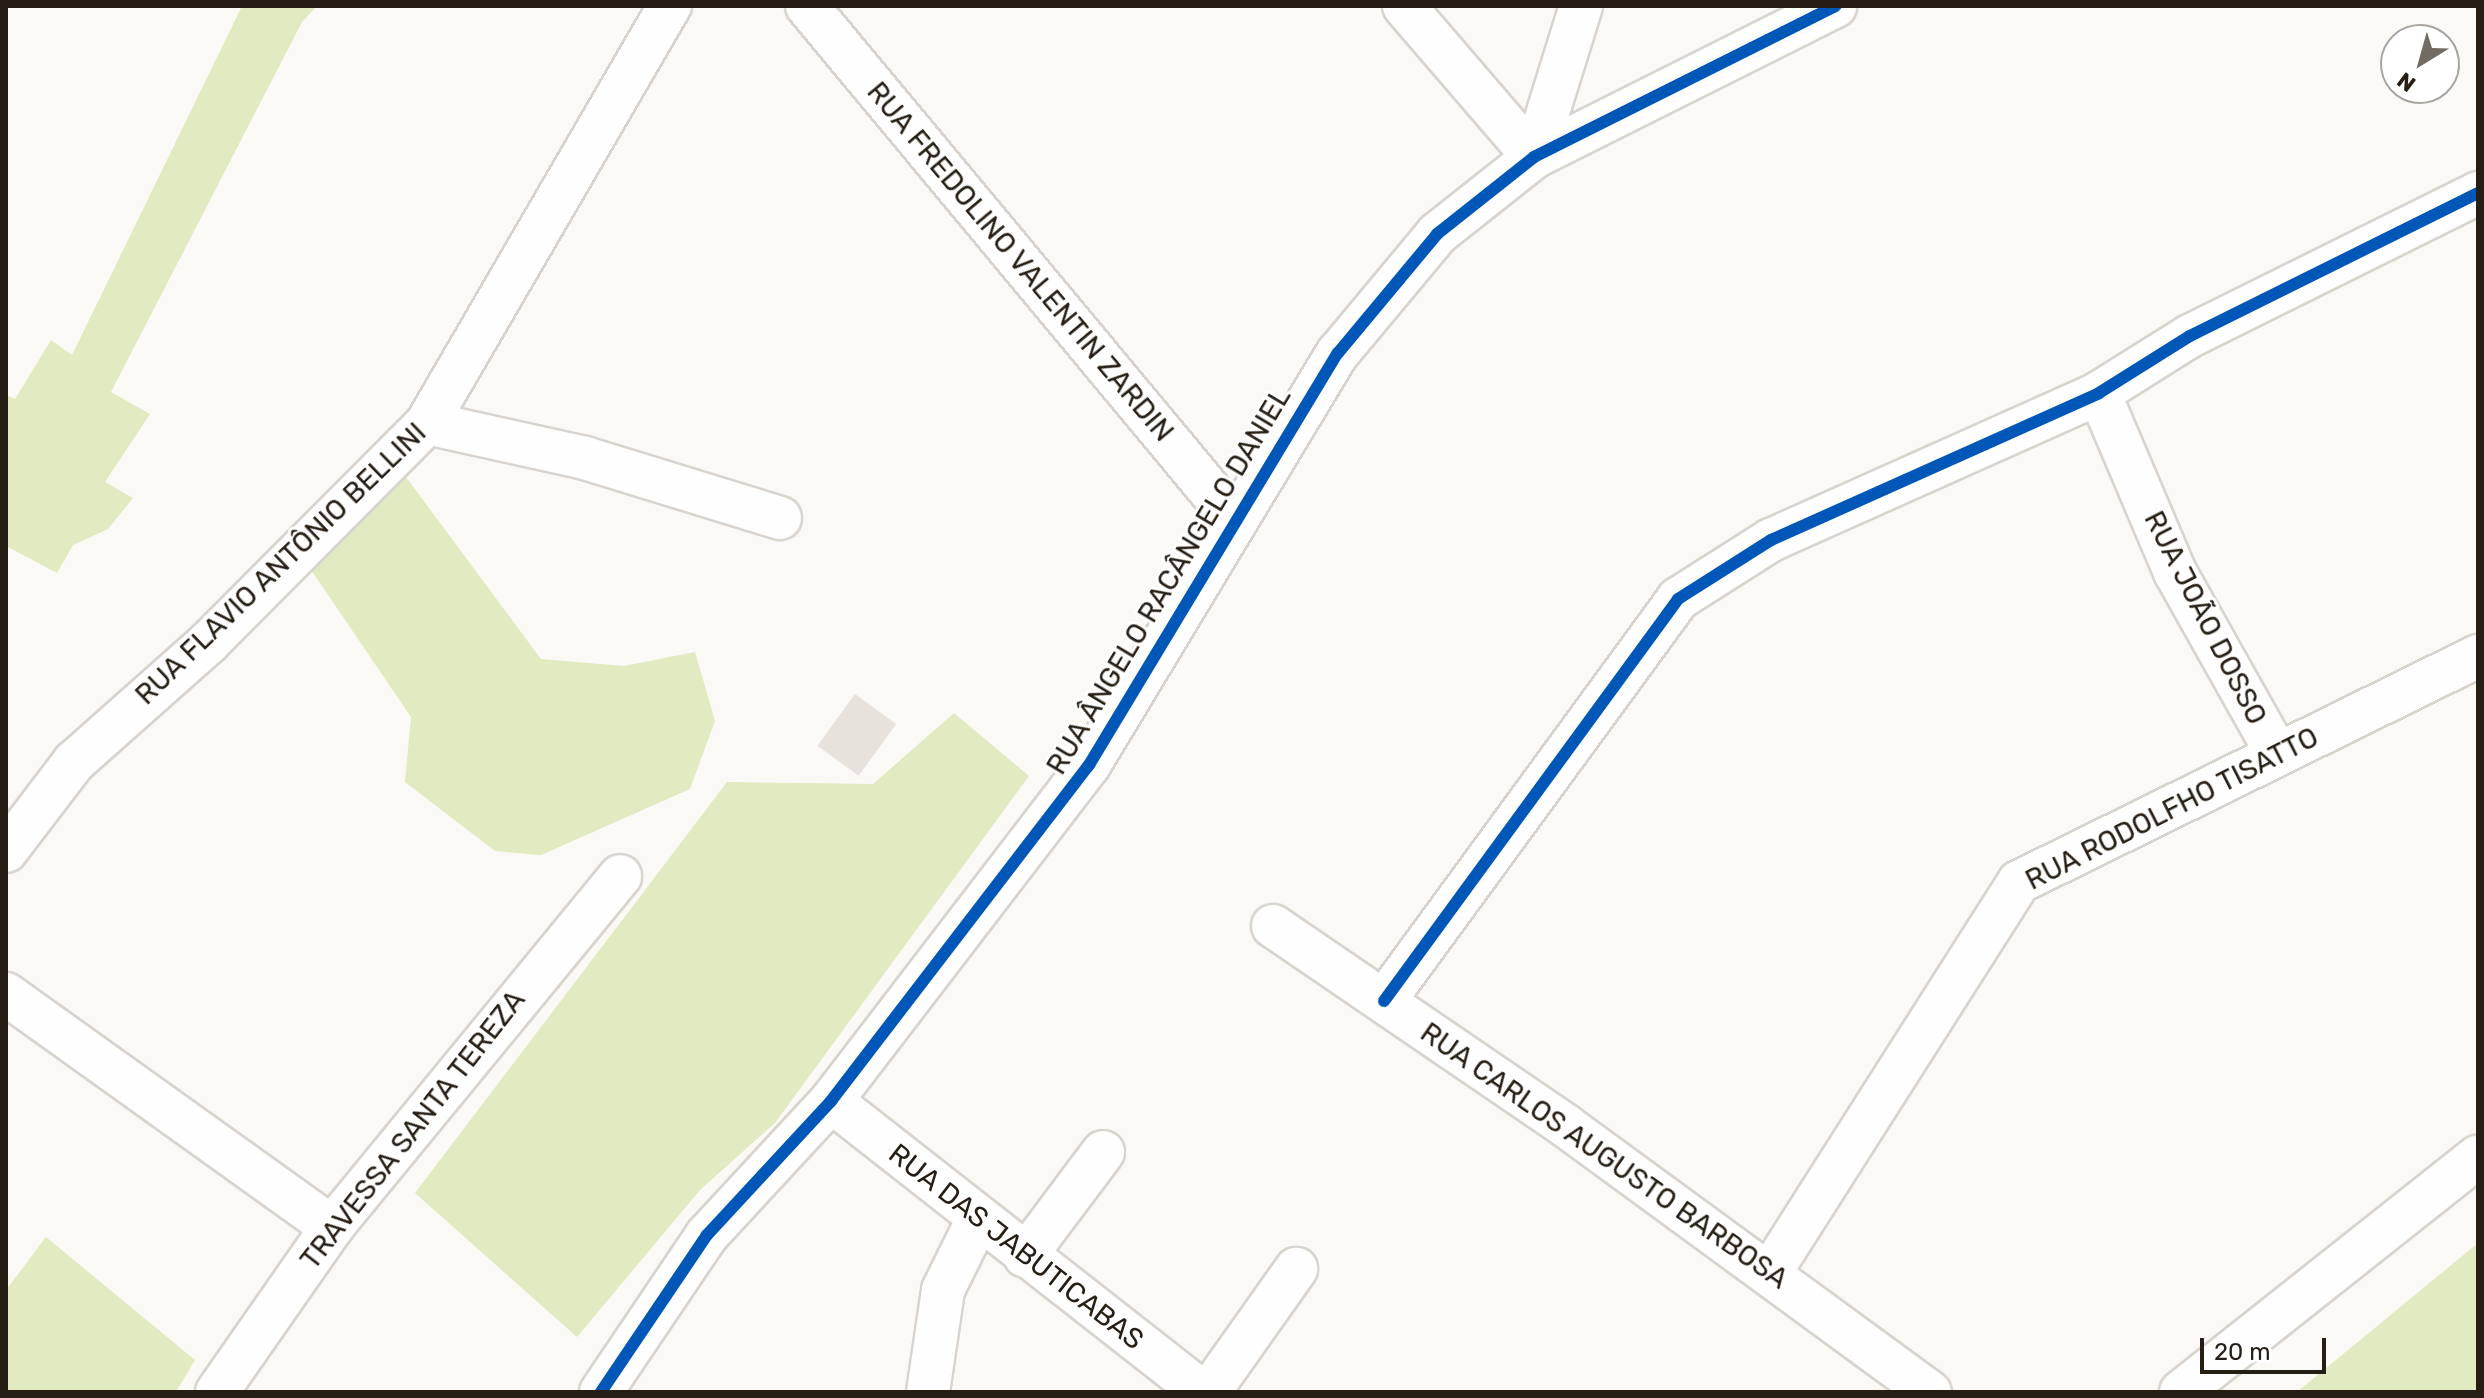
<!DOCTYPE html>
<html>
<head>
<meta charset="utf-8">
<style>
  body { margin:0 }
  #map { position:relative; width:2484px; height:1398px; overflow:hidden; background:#fbf9f6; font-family:Rubik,sans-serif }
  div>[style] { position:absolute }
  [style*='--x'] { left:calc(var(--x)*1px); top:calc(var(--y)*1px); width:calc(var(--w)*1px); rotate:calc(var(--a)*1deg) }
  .green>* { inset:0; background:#e1eac1 }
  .building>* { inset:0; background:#e8e2dc; transform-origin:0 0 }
  .roads { filter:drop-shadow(2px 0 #d8d4cd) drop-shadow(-2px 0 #d8d4cd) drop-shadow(0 2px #d8d4cd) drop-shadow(0 -2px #d8d4cd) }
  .minor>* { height:42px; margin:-21px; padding:0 21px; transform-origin:21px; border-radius:21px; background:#fefefe }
  .cycleway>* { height:12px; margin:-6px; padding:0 6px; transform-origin:6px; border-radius:6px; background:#0057b8 }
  span { translate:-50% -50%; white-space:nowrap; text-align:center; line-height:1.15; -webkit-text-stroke:6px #fff; paint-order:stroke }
  .street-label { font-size:28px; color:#261e14 }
  .frame { position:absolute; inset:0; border:8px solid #261e14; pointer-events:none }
  .north { position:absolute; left:2380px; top:24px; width:80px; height:80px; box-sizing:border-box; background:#fff; border:2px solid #a8a5a1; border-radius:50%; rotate:217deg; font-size:22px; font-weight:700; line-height:32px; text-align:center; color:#261e14 }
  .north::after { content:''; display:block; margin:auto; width:28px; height:36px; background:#716b63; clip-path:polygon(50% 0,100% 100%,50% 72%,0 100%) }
  .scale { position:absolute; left:2200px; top:1338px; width:126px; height:36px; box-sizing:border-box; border:4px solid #261e14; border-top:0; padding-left:10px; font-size:24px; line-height:28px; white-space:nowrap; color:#261e14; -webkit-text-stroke:6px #fff; paint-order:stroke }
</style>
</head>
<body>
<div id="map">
  <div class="green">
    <i style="clip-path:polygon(242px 6px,317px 6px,302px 22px,111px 392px,150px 414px,105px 482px,133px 498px,108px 529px,73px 545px,57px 573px,6px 546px,6px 395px,15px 399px,51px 340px,72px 355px)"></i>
    <i style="clip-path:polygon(406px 477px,541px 659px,624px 666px,695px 652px,715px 721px,690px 789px,541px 855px,495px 851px,405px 782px,411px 717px,307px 564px)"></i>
    <i style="clip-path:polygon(954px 713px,1029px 776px,775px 1123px,700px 1190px,577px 1337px,415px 1193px,727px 782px,873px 784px)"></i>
    <i style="clip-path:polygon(46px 1237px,195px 1360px,176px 1392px,6px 1392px,6px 1290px)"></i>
    <i style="clip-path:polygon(2478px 1243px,2478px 1392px,2297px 1392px)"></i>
  </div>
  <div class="building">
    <i style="left:855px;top:694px;width:51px;height:64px;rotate:36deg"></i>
  </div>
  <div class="roads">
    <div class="minor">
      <i style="--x:807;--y:6;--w:665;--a:50.25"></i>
      <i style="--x:1404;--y:6;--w:199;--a:49.3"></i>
      <i style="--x:1534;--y:157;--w:158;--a:-72.7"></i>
      <i style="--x:2099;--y:393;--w:194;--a:67"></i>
      <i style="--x:2175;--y:572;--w:209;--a:60.7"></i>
      <i style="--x:427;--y:423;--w:162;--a:12.5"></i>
      <i style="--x:585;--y:458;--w:204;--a:17.1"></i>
      <i style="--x:6;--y:851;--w:112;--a:-52.6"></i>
      <i style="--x:74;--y:762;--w:179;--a:-41.6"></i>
      <i style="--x:208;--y:643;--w:310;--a:-45.1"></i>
      <i style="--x:427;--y:423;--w:483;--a:-59.8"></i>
      <i style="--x:1273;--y:926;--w:355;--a:34.3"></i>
      <i style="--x:1566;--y:1126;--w:451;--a:36.2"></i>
      <i style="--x:6;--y:994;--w:401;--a:35.6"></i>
      <i style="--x:1384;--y:1001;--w:498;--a:-53.8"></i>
      <i style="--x:1678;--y:599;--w:110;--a:-32.4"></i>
      <i style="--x:1771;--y:540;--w:359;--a:-24.1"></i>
      <i style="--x:2099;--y:393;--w:107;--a:-32.1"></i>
      <i style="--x:2190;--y:336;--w:322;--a:-26.4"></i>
      <i style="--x:831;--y:1101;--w:472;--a:38.1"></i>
      <i style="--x:1025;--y:1256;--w:130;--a:-53.1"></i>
      <i style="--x:1771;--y:1271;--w:461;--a:-57.5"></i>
      <i style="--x:2019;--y:882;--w:512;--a:-26.21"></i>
      <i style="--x:217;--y:1392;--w:201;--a:-55.1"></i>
      <i style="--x:332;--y:1227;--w:454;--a:-50.6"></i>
      <i style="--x:601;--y:1392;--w:189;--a:-56"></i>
      <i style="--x:707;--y:1235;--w:183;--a:-47.2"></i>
      <i style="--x:831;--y:1101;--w:424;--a:-52.5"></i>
      <i style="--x:1089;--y:765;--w:481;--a:-58.9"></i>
      <i style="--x:1338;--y:353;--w:155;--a:-50.2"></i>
      <i style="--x:1437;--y:234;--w:124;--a:-38.4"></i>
      <i style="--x:1534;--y:157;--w:337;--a:-26.6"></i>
      <i style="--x:928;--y:1392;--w:103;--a:-81.6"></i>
      <i style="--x:943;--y:1290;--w:81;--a:-63.7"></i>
      <i style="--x:1209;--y:1392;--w:151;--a:-54.7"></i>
      <i style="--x:2181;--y:1392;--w:379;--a:-38.4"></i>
    </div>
  </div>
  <div class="cycleway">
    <i style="--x:1384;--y:1001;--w:498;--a:-53.8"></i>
    <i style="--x:1678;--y:599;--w:110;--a:-32.4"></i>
    <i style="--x:1771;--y:540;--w:359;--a:-24.1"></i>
    <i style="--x:2099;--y:393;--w:107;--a:-32.1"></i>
    <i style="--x:2190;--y:336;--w:322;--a:-26.4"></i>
    <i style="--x:601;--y:1392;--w:189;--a:-56"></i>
    <i style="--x:707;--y:1235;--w:183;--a:-47.2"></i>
    <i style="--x:831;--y:1101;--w:424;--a:-52.5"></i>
    <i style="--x:1089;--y:765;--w:481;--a:-58.9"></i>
    <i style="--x:1338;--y:353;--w:155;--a:-50.2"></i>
    <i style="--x:1437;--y:234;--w:124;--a:-38.4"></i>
    <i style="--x:1534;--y:157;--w:337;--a:-26.6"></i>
  </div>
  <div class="street-label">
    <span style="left:1020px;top:262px;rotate:50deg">RUA FREDOLINO VALENTIN ZARDIN</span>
    <span style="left:281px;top:564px;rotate:-44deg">RUA FLAVIO ANTÔNIO BELLINI</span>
    <span style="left:1169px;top:581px;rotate:-59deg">RUA ÂNGELO RACÂNGELO DANIEL</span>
    <span style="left:2205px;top:618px;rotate:63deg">RUA JOÃO DOSSO</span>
    <span style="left:2172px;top:809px;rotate:-27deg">RUA RODOLFHO TISATTO</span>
    <span style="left:413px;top:1130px;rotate:-52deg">TRAVESSA SANTA TEREZA</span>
    <span style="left:1604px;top:1156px;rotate:35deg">RUA CARLOS AUGUSTO BARBOSA</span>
    <span style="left:1016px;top:1247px;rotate:38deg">RUA DAS JABUTICABAS</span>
  </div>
  <div class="frame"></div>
  <div class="north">N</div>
  <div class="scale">20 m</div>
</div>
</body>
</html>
